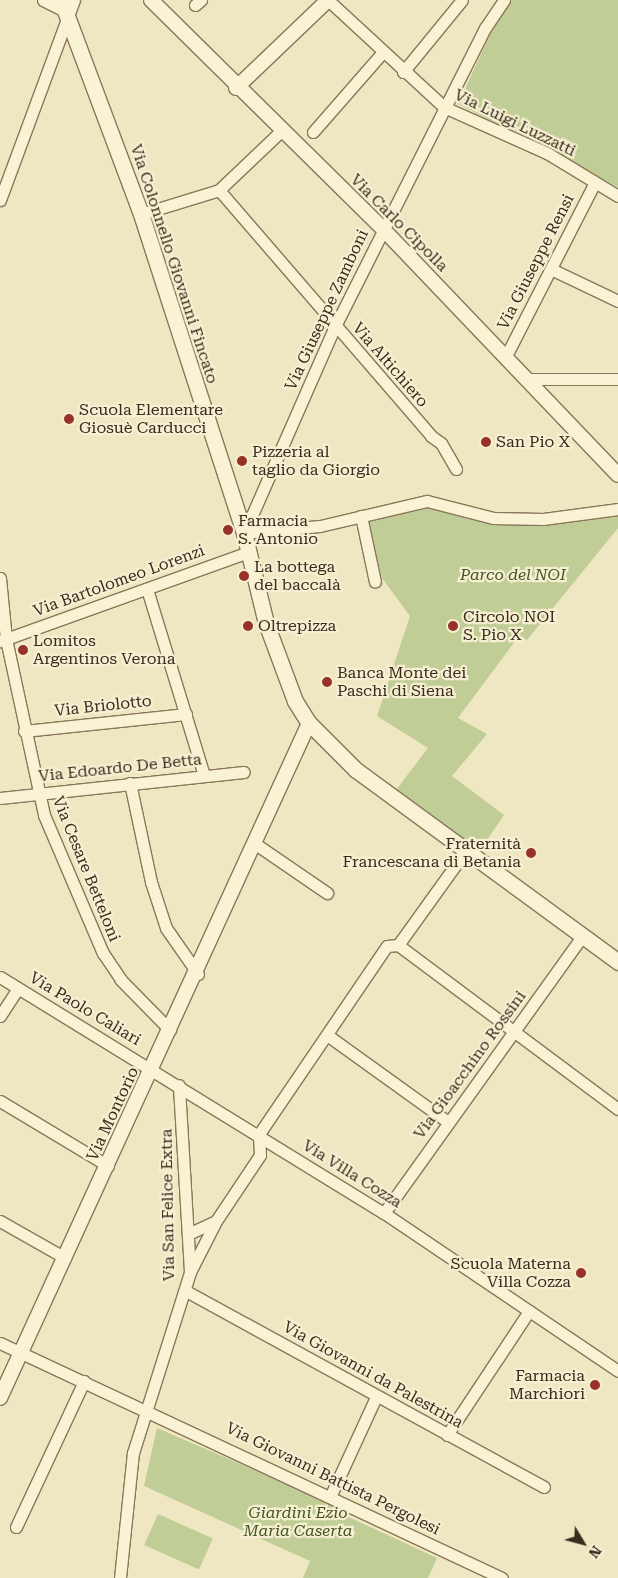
<!DOCTYPE html>
<html>
<head>
<meta charset="utf-8">
<style>
  body { margin:0 }
  #map { position:relative; width:618px; height:1578px; overflow:hidden; background:#efe6c2; font-family:"Roboto Serif",serif }
  div>[style] { position:absolute }
  [style*='--x'] { left:calc(var(--x)*1px); top:calc(var(--y)*1px); width:calc(var(--w)*1px); rotate:calc(var(--a)*1deg) }
  .green>* { inset:0; background:#c1cd96; transform-origin:0 0 }
  .roads { filter:drop-shadow(1px 0 #897759) drop-shadow(-1px 0 #897759) drop-shadow(0 1px #897759) drop-shadow(0 -1px #897759) }
  .minor>* { height:11px; margin:-5.5px; padding:0 5.5px; transform-origin:5.5px; border-radius:5.5px; background:#f9f2d5 }
  .tertiary>* { height:14px; margin:-7px; padding:0 7px; transform-origin:7px; border-radius:7px; background:#f9f2d5 }
  .secondary>* { height:15px; margin:-7.5px; padding:0 7.5px; transform-origin:7.5px; border-radius:7.5px; background:#f9f2d5 }
  .dots>* { width:14px; height:14px; translate:-50% -50%; box-sizing:border-box; border:2px solid #f6efd2; border-radius:50% }
  span { translate:-50% -50%; white-space:nowrap; text-align:center; line-height:1.15; -webkit-text-stroke:4.5px #f6efd2; paint-order:stroke }
  .street-label { font-size:16px; color:#382d1d }
  .poi-label { font-size:16px; color:#382d1d }
  .left { translate:0 -50%; text-align:left }
  .right { translate:-100% -50%; text-align:right }
  .park-label { font-size:16px; color:#445524; font-style:italic }
  .north { position:absolute; left:558px; top:1518px; width:50px; height:50px; -webkit-text-stroke:4px #f6efd2; paint-order:stroke; rotate:127deg; font-size:14px; font-weight:700; line-height:20px; text-align:center; color:#382d1d }
  .north::after { content:''; display:block; margin:auto; width:18px; height:22px; background:#382d1d; clip-path:polygon(50% 0,100% 100%,50% 72%,0 100%) }
</style>
</head>
<body>
<div id="map">
  <div class="green">
    <i style="clip-path:polygon(511px 0,618px 0,618px 187px,458px 104px,493px 28px)"></i>
    <i style="clip-path:polygon(427px 504px,493px 524px,618px 514px,618px 528px,527px 640px,519px 636px,458px 718px,487px 734px,452px 776px,504px 815px,478px 853px,396px 790px,428px 748px,377px 716px,410px 616px,382px 578px,365px 519px)"></i>
    <i style="clip-path:polygon(157px 1428px,342px 1508px,340px 1513px,437px 1558px,428px 1578px,303px 1578px,310px 1561px,144px 1486px)"></i>
    <i style="left:158px;top:1514px;width:60px;height:34px;rotate:24deg"></i>
  </div>
  <div class="roads">
    <div class="minor">
      <i style="--x:43;--y:0;--w:28;--a:27"></i>
      <i style="--x:328;--y:0;--w:158;--a:42.7"></i>
      <i style="--x:444;--y:107;--w:113;--a:24.1"></i>
      <i style="--x:547;--y:153;--w:83;--a:31.2"></i>
      <i style="--x:504;--y:0;--w:34;--a:124"></i>
      <i style="--x:485;--y:28;--w:334;--a:116.7"></i>
      <i style="--x:335;--y:326;--w:226;--a:113.7"></i>
      <i style="--x:244;--y:533;--w:76;--a:-5.3"></i>
      <i style="--x:320;--y:526;--w:110;--a:-13.2"></i>
      <i style="--x:427;--y:501;--w:68;--a:14.4"></i>
      <i style="--x:493;--y:518;--w:50;--a:1.1"></i>
      <i style="--x:543;--y:519;--w:76;--a:-7.6"></i>
      <i style="--x:195;--y:5;--w:8;--a:-40"></i>
      <i style="--x:403;--y:72;--w:93;--a:-50.7"></i>
      <i style="--x:313;--y:132;--w:106;--a:-48.8"></i>
      <i style="--x:219;--y:190;--w:325;--a:49.2"></i>
      <i style="--x:431;--y:436;--w:12;--a:35"></i>
      <i style="--x:441;--y:443;--w:30;--a:60"></i>
      <i style="--x:0;--y:200;--w:213;--a:-69.7"></i>
      <i style="--x:141;--y:214;--w:82;--a:-17.1"></i>
      <i style="--x:219;--y:190;--w:86;--a:-43.6"></i>
      <i style="--x:553;--y:270;--w:72;--a:25.5"></i>
      <i style="--x:506;--y:356;--w:195;--a:-62.9"></i>
      <i style="--x:527;--y:379;--w:91;--a:0"></i>
      <i style="--x:361;--y:516;--w:67;--a:78"></i>
      <i style="--x:0;--y:578;--w:61;--a:84.4"></i>
      <i style="--x:6;--y:639;--w:180;--a:77.8"></i>
      <i style="--x:44;--y:815;--w:150;--a:66.9"></i>
      <i style="--x:103;--y:953;--w:32;--a:56"></i>
      <i style="--x:121;--y:980;--w:70;--a:45.6"></i>
      <i style="--x:147;--y:589;--w:195;--a:73"></i>
      <i style="--x:0;--y:641;--w:264;--a:-19.7"></i>
      <i style="--x:24;--y:731;--w:163;--a:-6"></i>
      <i style="--x:130;--y:783;--w:101;--a:78"></i>
      <i style="--x:151;--y:882;--w:48;--a:71.9"></i>
      <i style="--x:166;--y:928;--w:56;--a:55.2"></i>
      <i style="--x:0;--y:798;--w:245;--a:-6.1"></i>
      <i style="--x:257;--y:845;--w:85;--a:34.4"></i>
      <i style="--x:398;--y:945;--w:274;--a:36.7"></i>
      <i style="--x:0;--y:977;--w:451;--a:31.6"></i>
      <i style="--x:384;--y:1213;--w:282;--a:34"></i>
      <i style="--x:0;--y:1016;--w:33;--a:-57"></i>
      <i style="--x:327;--y:1035;--w:149;--a:35.7"></i>
      <i style="--x:0;--y:1101;--w:126;--a:31"></i>
      <i style="--x:384;--y:1213;--w:340;--a:-54.4"></i>
      <i style="--x:0;--y:1221;--w:75;--a:29.6"></i>
      <i style="--x:188;--y:1234;--w:31;--a:-25"></i>
      <i style="--x:190;--y:1272;--w:57;--a:-63"></i>
      <i style="--x:216;--y:1221;--w:79;--a:-56.3"></i>
      <i style="--x:260;--y:1155;--w:21;--a:-93"></i>
      <i style="--x:259;--y:1134;--w:227;--a:-55.8"></i>
      <i style="--x:387;--y:946;--w:11;--a:-5"></i>
      <i style="--x:398;--y:945;--w:113;--a:-54.3"></i>
      <i style="--x:186;--y:1291;--w:408;--a:28.7"></i>
      <i style="--x:0;--y:1343;--w:554;--a:25.09"></i>
      <i style="--x:447;--y:1435;--w:149;--a:-56.5"></i>
      <i style="--x:330;--y:1497;--w:110;--a:-65.3"></i>
      <i style="--x:16;--y:1527;--w:161;--a:-65"></i>
      <i style="--x:120;--y:1578;--w:126;--a:-84.1"></i>
      <i style="--x:133;--y:1453;--w:190;--a:-72.5"></i>
      <i style="--x:190;--y:1272;--w:187;--a:-93.4"></i>
    </div>
    <div class="tertiary">
      <i style="--x:151;--y:0;--w:326;--a:44.6"></i>
      <i style="--x:383;--y:229;--w:340;--a:46.3"></i>
      <i style="--x:236;--y:88;--w:127;--a:-43.7"></i>
      <i style="--x:0;--y:1398;--w:742;--a:-65.4"></i>
    </div>
    <div class="secondary">
      <i style="--x:61;--y:0;--w:228;--a:69.5"></i>
      <i style="--x:141;--y:214;--w:335;--a:72.1"></i>
      <i style="--x:244;--y:533;--w:93;--a:76.3"></i>
      <i style="--x:266;--y:623;--w:83;--a:69.6"></i>
      <i style="--x:295;--y:701;--w:26;--a:58"></i>
      <i style="--x:309;--y:723;--w:66;--a:45"></i>
      <i style="--x:356;--y:770;--w:325;--a:36.2"></i>
    </div>
  </div>
  <div class="dots">
    <i style="left:69px;top:419px;background:#983228"></i>
    <i style="left:486px;top:442px;background:#983228"></i>
    <i style="left:242px;top:461px;background:#983228"></i>
    <i style="left:228px;top:530px;background:#983228"></i>
    <i style="left:244px;top:576px;background:#983228"></i>
    <i style="left:248px;top:626px;background:#983228"></i>
    <i style="left:453px;top:626px;background:#983228"></i>
    <i style="left:23px;top:650px;background:#983228"></i>
    <i style="left:327px;top:682px;background:#983228"></i>
    <i style="left:531px;top:853px;background:#983228"></i>
    <i style="left:581px;top:1273px;background:#983228"></i>
    <i style="left:595px;top:1385px;background:#983228"></i>
  </div>
  <div class="street-label">
    <span style="left:515px;top:123px;rotate:26deg">Via Luigi Luzzatti</span>
    <span style="left:399px;top:223px;rotate:45deg">Via Carlo Cipolla</span>
    <span style="left:536px;top:262px;rotate:-63deg">Via Giuseppe Rensi</span>
    <span style="left:174px;top:264px;rotate:72deg">Via Colonnello Giovanni Fincato</span>
    <span style="left:327px;top:310px;rotate:-65deg">Via Giuseppe Zamboni</span>
    <span style="left:390px;top:365px;rotate:49deg">Via Altichiero</span>
    <span style="left:119px;top:581px;rotate:-20deg">Via Bartolomeo Lorenzi</span>
    <span style="left:103px;top:706px;rotate:-6deg">Via Briolotto</span>
    <span style="left:120px;top:768px;rotate:-6deg">Via Edoardo De Betta</span>
    <span style="left:86px;top:869px;rotate:68deg">Via Cesare Betteloni</span>
    <span style="left:85px;top:1009px;rotate:31deg">Via Paolo Caliari</span>
    <span style="left:470px;top:1065px;rotate:-54deg">Via Gioacchino Rossini</span>
    <span style="left:113px;top:1114px;rotate:-65deg">Via Montorio</span>
    <span style="left:352px;top:1174px;rotate:32deg">Via Villa Cozza</span>
    <span style="left:168px;top:1205px;rotate:-91deg">Via San Felice Extra</span>
    <span style="left:373px;top:1375px;rotate:29deg">Via Giovanni da Palestrina</span>
    <span style="left:333px;top:1479px;rotate:26deg">Via Giovanni Battista Pergolesi</span>
  </div>
  <div class="poi-label">
    <span class="left" style="left:79px;top:419px">Scuola Elementare<br>Giosuè Carducci</span>
    <span class="left" style="left:496px;top:442px">San Pio X</span>
    <span class="left" style="left:252px;top:461px">Pizzeria al<br>taglio da Giorgio</span>
    <span class="left" style="left:238px;top:530px">Farmacia<br>S. Antonio</span>
    <span class="left" style="left:254px;top:576px">La bottega<br>del baccalà</span>
    <span class="left" style="left:463px;top:626px">Circolo NOI<br>S. Pio X</span>
    <span class="left" style="left:258px;top:626px">Oltrepizza</span>
    <span class="left" style="left:33px;top:650px">Lomitos<br>Argentinos Verona</span>
    <span class="left" style="left:337px;top:682px">Banca Monte dei<br>Paschi di Siena</span>
    <span class="right" style="left:521px;top:853px">Fraternità<br>Francescana di Betania</span>
    <span class="right" style="left:571px;top:1273px">Scuola Materna<br>Villa Cozza</span>
    <span class="right" style="left:585px;top:1385px">Farmacia<br>Marchiori</span>
  </div>
  <div class="park-label">
    <span style="left:513px;top:575px">Parco del NOI</span>
    <span style="left:298px;top:1522px">Giardini Ezio<br>Maria Caserta</span>
  </div>
  <div class="north">N</div>
</div>
</body>
</html>
